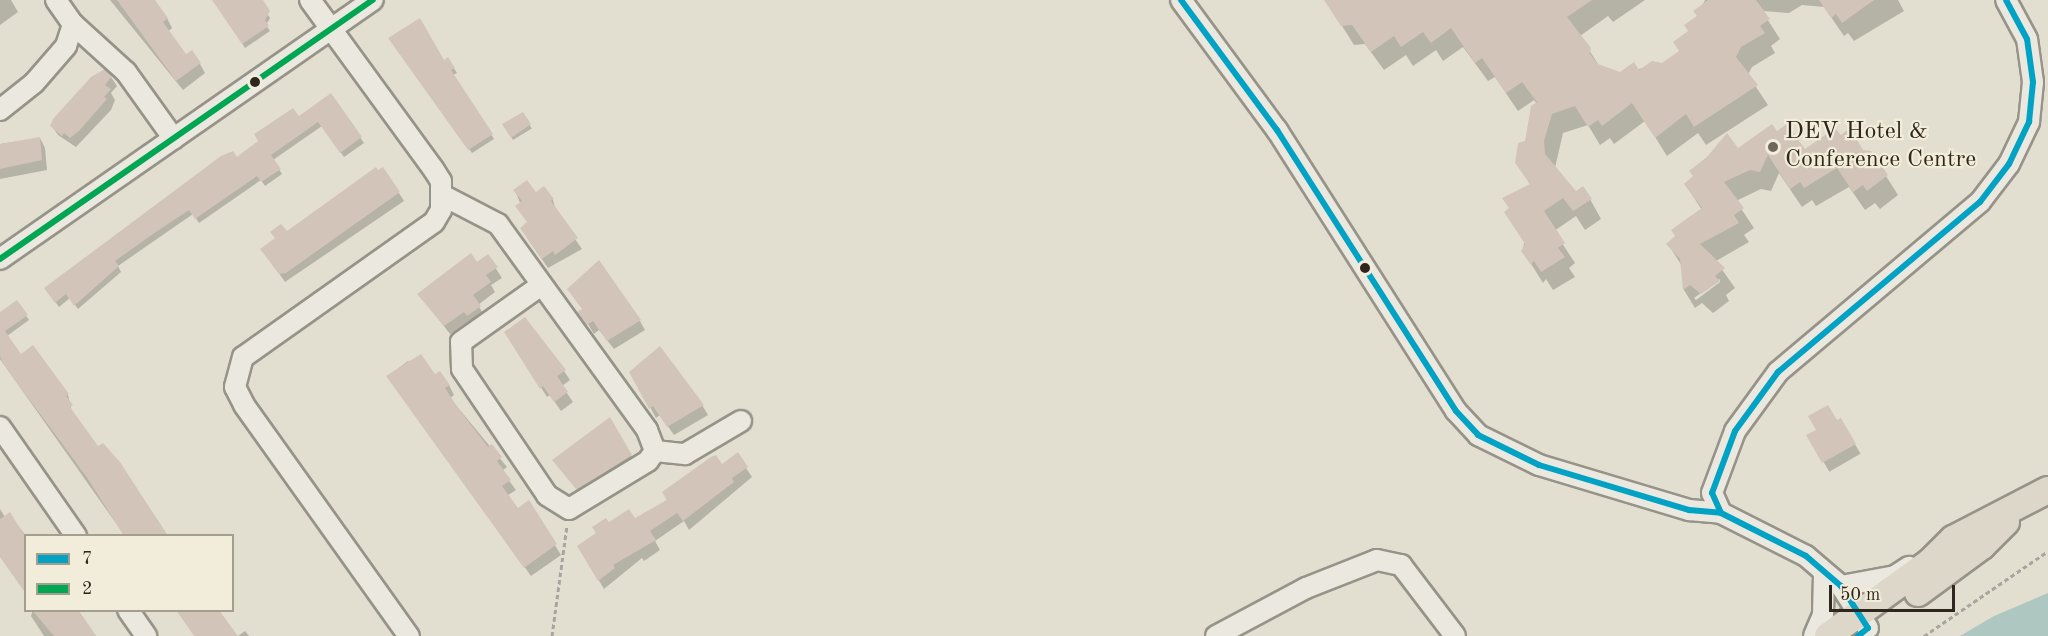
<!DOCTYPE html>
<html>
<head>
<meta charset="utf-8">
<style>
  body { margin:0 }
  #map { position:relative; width:2048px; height:636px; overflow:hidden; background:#e3dfd0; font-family:"Old Standard TT",serif }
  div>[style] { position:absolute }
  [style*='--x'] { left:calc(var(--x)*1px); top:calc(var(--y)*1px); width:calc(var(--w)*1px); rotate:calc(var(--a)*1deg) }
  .water>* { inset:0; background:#afc7c1 }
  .shadow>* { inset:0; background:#0003; transform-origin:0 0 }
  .building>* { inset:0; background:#d3c4ba }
  .path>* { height:3px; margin-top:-1.5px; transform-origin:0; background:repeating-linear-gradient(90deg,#a8a59f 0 4.5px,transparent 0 7.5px) }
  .roads { filter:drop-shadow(2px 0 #969389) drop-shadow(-2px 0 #969389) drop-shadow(0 2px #969389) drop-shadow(0 -2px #969389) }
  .minor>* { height:20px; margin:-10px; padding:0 10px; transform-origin:10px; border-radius:10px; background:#eae8df }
  .major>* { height:26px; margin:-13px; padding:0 13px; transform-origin:13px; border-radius:13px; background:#ddd7ca }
  .bus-1>* { height:6px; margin:-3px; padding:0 3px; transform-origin:3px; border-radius:3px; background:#02a2c5 }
  .bus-2>* { height:6px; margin:-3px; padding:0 3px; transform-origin:3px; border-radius:3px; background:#00a651 }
  .dots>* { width:16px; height:16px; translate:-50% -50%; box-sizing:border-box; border:3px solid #f2eddb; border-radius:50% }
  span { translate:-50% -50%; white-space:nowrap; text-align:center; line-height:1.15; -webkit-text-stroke:4.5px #f2eddb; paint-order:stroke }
  .poi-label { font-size:24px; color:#2f271d }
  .left { translate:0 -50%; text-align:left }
  .legend { position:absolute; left:24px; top:534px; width:210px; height:78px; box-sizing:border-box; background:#f2eddb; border:2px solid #a49e8f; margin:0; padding:8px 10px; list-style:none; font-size:18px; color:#2f271d }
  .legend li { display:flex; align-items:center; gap:12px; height:30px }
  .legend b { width:30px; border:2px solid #a49e8f }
  .scale { position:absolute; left:1829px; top:585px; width:126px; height:27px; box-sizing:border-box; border:3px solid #2f271d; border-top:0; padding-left:8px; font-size:18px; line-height:21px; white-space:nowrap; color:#2f271d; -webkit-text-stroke:4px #f2eddb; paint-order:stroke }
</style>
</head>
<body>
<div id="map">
  <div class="water">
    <i style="clip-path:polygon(2048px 593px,2048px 636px,1960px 636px,1994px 616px)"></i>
  </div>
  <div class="shadow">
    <i style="clip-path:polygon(0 0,11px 0,18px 12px,0 25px)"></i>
    <i style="clip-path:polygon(110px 0,139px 0,167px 18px,172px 28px,168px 32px,186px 56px,200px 64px,205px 73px,183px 90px)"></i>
    <i style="clip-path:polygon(214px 0,258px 0,270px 18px,266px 25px,270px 31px,245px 48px)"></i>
    <i style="clip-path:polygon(1336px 0,1645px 0,1613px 22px,1608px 16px,1580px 36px,1600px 67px,1620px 73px,1662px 64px,1680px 52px,1705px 0,1898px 0,1904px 11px,1854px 41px,1848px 33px,1844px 36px,1824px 7px,1802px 5px,1789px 13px,1762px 11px,1780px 39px,1771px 46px,1775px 53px,1752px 67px,1748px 75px,1768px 105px,1706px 145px,1698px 133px,1667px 156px,1645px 121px,1614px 144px,1610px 138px,1600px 145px,1588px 125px,1563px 133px,1555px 168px,1576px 193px,1590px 199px,1601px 219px,1585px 230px,1576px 216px,1554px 231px,1575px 263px,1569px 268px,1575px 277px,1553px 290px,1546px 279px,1543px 283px,1523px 251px,1531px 186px,1517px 163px,1526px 142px,1537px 104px,1534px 100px,1518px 111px,1495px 77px,1488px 81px,1463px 47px,1443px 61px,1436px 50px,1413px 66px,1406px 55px,1384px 70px,1365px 44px,1354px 45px,1329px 5px)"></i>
    <i style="clip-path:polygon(393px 43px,443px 62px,448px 59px,457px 73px,453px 75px,494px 139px,472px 153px)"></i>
    <i style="clip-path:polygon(111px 77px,117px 86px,111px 93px,115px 100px,111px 110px,76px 147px,58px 135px,52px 126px)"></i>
    <i style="clip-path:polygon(330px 96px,364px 143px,344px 157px,322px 126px,273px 160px,282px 174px,265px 186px,261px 180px,199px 223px,193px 214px,118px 266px,121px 272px,78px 309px,70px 298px,59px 307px,49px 293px)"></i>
    <i style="left:523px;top:114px;width:17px;height:22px;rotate:59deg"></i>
    <i style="clip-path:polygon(evenodd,1777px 133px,1805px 151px,1840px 137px,1886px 176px,1898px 195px,1880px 209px,1875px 203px,1865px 210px,1849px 187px,1816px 206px,1812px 200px,1802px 207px,1779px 173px,1771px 191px,1761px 189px,1736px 201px,1754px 228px,1744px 235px,1749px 242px,1716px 261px,1735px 288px,1726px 295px,1729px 301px,1713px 313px,1702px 303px,1695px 308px,1684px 290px,1682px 266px,1668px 244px,1702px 210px,1685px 184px,1738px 150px,1777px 133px,1720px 279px,1720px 282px,1696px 300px,1694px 298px,1720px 279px)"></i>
    <i style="clip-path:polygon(40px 138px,45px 148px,47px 170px,0 179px,0 144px)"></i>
    <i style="clip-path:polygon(515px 190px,553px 200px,556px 211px,582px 249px,548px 268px,527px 238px,528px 223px)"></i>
    <i style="clip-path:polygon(399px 193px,404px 201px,285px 282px,262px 249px,286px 233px)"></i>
    <i style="clip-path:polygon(488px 256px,502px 278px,491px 285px,495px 292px,478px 305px,485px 317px,473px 325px,470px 320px,450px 334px,419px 294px)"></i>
    <i style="clip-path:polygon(17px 302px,29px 320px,7px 336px,21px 356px,33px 347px,68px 395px,72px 412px,98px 449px,119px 463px,168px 536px,125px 536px,0 359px,0 314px)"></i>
    <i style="clip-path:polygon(586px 321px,640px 321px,645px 330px,614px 349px,599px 330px,594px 334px)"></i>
    <i style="clip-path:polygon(512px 342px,564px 371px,570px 380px,562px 386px,573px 402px,561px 411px,550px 395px,547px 397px)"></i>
    <i style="clip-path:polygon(408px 361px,449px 385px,454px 395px,450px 398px,507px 467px,502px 471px,516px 490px,507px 496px,517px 510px,528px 502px,561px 555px,531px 576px,388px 376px)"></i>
    <i style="clip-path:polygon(631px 372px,702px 405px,708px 415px,674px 435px,660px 415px,656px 418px)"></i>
    <i style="clip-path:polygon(610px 419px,636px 465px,584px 499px,554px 460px)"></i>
    <i style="left:1841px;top:420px;width:39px;height:36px;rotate:60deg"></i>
    <i style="clip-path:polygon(721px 466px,746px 468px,752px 477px,689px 530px,684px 521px,655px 541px,660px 550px,644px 561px,642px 558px,604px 589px,579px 547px,609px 525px,635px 520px)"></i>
    <i style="clip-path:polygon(0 509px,5px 517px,9px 514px,26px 536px,26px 593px,0 556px)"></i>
    <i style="clip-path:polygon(33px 610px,78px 610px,96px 636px,44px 636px,31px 616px)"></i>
    <i style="clip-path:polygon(245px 631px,249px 636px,238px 636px)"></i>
  </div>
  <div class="building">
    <i style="clip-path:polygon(117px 0,155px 0,168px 18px,163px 22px,186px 54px,192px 50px,201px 63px,176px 81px)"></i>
    <i style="clip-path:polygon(212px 0,263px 0,270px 11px,265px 20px,269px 26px,242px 44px)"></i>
    <i style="clip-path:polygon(1324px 0,1592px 0,1567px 17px,1591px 48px,1590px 54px,1598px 64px,1620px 72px,1634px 62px,1639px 70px,1652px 61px,1662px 63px,1679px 51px,1673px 42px,1688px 31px,1684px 25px,1697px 16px,1693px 11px,1708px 0,1756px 0,1770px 19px,1760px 26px,1765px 33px,1741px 47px,1736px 57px,1758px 85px,1694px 127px,1686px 114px,1655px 138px,1632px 103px,1602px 126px,1598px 120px,1588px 127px,1575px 106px,1552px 114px,1544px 141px,1545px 154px,1576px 191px,1583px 186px,1592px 199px,1573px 211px,1563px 198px,1544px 211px,1565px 243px,1558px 248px,1565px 257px,1541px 272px,1534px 261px,1531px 265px,1521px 251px,1525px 244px,1504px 212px,1509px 208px,1502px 198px,1530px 184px,1515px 163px,1518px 143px,1525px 141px,1531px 106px,1537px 102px,1522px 82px,1506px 93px,1482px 58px,1475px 63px,1451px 28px,1431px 43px,1423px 32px,1401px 47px,1394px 36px,1371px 52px,1352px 25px,1341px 26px)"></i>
    <i style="clip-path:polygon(1819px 0,1874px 0,1842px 23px,1836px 14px,1831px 18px)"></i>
    <i style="clip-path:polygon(420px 18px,444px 60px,448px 57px,455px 68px,451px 70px,493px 134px,468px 150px,388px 38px)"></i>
    <i style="clip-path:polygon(105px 69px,112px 76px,105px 85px,111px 89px,104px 97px,107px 99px,79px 131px,70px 138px,64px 133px,62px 136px,50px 126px,53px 119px,91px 77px)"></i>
    <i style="clip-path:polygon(331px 93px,362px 137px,340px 153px,318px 122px,271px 155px,281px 169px,261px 182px,257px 176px,195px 219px,189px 210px,153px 234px,115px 261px,119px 266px,74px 306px,66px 294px,55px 303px,44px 288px,221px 156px,233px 151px,237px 157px,258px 141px,254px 134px,265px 127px,293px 108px,299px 116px)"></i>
    <i style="clip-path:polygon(523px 112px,531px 124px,511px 138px,502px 124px)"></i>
    <i style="clip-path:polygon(1772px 124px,1777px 131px,1787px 124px,1805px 149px,1835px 128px,1841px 135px,1850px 128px,1863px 150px,1871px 151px,1888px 175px,1867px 191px,1863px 185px,1853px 192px,1837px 168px,1804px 188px,1800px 182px,1790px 189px,1768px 155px,1760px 172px,1750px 170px,1724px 182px,1744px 208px,1734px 215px,1739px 223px,1700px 244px,1725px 268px,1715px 276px,1720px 281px,1701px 294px,1690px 285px,1683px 290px,1680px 259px,1666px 244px,1675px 236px,1671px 230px,1702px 208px,1684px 184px,1693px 176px,1689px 171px,1707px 157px,1727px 133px,1738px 148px)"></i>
    <i style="clip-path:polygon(40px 137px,42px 160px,0 169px,0 144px)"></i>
    <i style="clip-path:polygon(376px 167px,378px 170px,383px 167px,400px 192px,286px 273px,279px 274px,260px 249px,275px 238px,270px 232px,281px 224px,287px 231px)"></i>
    <i style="clip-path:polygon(527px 180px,536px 192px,544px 186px,554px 199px,551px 201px,578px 238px,555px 255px,553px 251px,542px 259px,520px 228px,527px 222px,515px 206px,522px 201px,513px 190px)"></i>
    <i style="clip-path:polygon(471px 253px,477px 262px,488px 254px,498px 267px,486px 275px,491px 282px,473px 295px,481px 306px,467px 316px,464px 312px,444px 326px,417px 294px)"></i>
    <i style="clip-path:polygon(599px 260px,641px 320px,607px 341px,593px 321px,587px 325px,577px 312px,582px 309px,567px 289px)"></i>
    <i style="clip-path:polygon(17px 300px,28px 315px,5px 331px,21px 354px,33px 345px,69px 394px,66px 396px,73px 405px,70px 407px,98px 446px,103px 443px,120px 462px,168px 536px,124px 536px,88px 479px,4px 365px,0 356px,0 312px)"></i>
    <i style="clip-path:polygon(525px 317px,566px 370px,557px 376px,568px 392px,554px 402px,543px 386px,540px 389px,504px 332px)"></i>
    <i style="clip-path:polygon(660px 346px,704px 405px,667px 427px,653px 406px,649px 409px,629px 372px)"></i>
    <i style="clip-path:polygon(421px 354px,435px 374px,440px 371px,450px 385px,445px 388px,458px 408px,488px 447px,492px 444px,502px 457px,497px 461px,511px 480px,502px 486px,518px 508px,529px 500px,557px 544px,524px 568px,386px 376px)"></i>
    <i style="clip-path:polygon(1828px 405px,1837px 420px,1841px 418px,1856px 444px,1822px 463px,1806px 435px,1816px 430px,1808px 416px)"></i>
    <i style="clip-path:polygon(610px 417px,632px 455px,577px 490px,552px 460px)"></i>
    <i style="clip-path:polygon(738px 452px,748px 467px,732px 478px,734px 482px,683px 521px,677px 513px,650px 531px,656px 540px,613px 565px,615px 568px,598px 581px,577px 546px,596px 533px,592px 527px,606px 518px,609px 522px,629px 509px,635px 518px,667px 500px,662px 492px,711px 457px,716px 455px,722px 464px)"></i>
    <i style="clip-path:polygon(10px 512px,26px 538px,26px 594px,0 557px,0 519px)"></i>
    <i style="clip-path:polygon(32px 610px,78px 610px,96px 636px,54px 636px)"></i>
    <i style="clip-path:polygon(176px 610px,219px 610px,238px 636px,194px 636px)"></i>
  </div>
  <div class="path">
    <i style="--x:552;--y:636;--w:112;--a:-82.3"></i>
    <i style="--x:1924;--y:636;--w:150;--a:-34.4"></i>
  </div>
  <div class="roads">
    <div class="minor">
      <i style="--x:56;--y:0;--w:29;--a:55"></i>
      <i style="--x:73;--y:24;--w:72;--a:42.2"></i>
      <i style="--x:126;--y:72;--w:82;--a:54.4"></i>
      <i style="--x:310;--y:0;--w:210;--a:53.9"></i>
      <i style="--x:434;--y:170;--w:13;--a:58"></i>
      <i style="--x:441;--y:181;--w:29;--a:90"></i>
      <i style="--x:441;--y:210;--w:14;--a:120"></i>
      <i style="--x:434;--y:222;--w:234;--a:144.7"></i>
      <i style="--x:243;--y:357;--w:31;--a:105"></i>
      <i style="--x:235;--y:387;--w:20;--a:63"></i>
      <i style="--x:244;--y:405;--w:284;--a:54.5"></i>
      <i style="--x:1181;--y:0;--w:162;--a:53.6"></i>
      <i style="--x:1277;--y:130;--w:333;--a:57.5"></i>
      <i style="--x:1456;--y:411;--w:33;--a:47"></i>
      <i style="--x:1478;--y:435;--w:68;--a:26.2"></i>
      <i style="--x:1539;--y:465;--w:157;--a:16.7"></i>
      <i style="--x:1689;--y:510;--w:32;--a:5"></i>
      <i style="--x:1721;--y:513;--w:95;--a:26.8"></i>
      <i style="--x:1806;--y:556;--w:46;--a:40.6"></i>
      <i style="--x:1841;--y:586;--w:50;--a:57.3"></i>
      <i style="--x:0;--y:110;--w:43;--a:-38.5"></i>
      <i style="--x:34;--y:83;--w:49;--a:-49.1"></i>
      <i style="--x:66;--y:46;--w:23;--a:-72"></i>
      <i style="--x:442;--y:195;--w:63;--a:27.4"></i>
      <i style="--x:498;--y:224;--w:254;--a:54.1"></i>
      <i style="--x:647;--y:430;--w:22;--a:69"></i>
      <i style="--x:655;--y:451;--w:12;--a:125"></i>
      <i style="--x:648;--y:461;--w:92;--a:148.7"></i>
      <i style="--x:569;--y:509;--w:26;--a:-148"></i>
      <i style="--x:547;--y:495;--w:152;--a:-124"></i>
      <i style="--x:462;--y:369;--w:27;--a:-92"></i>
      <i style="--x:461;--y:342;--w:97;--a:-35.3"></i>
      <i style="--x:0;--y:259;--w:454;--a:-34.8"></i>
      <i style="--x:0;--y:427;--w:133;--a:55.1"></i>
      <i style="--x:655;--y:451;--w:30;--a:6"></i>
      <i style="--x:685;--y:454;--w:65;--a:-30.5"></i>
      <i style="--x:1721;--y:513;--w:22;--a:-114"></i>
      <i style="--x:1712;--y:493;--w:66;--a:-69.6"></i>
      <i style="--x:1735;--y:431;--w:73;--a:-53.9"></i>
      <i style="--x:1778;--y:372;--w:264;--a:-40.1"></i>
      <i style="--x:1980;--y:202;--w:48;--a:-52.7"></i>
      <i style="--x:2009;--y:164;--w:47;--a:-64.5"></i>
      <i style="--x:2029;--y:122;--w:40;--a:-84.3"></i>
      <i style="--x:2033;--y:82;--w:43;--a:-97.9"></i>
      <i style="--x:2027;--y:39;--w:44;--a:-118.3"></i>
      <i style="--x:1841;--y:586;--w:55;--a:-10.5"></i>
      <i style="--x:1895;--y:576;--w:17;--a:-33"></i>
      <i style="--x:128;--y:610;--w:32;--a:55"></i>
      <i style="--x:1216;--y:636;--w:102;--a:-28.1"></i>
      <i style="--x:1306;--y:588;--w:76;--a:-21.5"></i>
      <i style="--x:1377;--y:560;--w:25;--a:12"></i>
      <i style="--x:1401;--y:565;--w:89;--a:52.7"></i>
      <i style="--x:1814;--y:636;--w:23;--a:-67"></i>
      <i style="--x:1823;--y:615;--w:42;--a:-88.6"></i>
    </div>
    <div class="major">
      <i style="--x:1918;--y:593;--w:79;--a:-36.3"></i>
      <i style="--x:1982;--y:546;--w:34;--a:-45"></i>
      <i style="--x:1828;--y:636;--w:126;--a:-36"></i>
      <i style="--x:1930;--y:562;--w:33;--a:-45"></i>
      <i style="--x:1953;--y:539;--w:107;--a:-27.3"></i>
    </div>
  </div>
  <div class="bus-1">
    <i style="--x:1181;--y:0;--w:162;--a:53.6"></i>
    <i style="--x:1277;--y:130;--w:333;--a:57.5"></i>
    <i style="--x:1456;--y:411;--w:33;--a:47"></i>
    <i style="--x:1478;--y:435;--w:68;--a:26.2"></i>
    <i style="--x:1539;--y:465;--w:157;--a:16.7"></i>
    <i style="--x:1689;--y:510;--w:32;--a:5"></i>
    <i style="--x:1721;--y:513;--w:95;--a:26.8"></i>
    <i style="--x:1806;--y:556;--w:46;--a:40.6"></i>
    <i style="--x:1841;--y:586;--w:50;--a:57.3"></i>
    <i style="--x:1868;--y:628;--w:13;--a:141"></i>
    <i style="--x:1721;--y:513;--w:22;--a:-114"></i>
    <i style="--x:1712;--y:493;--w:66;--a:-69.6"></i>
    <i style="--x:1735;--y:431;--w:73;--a:-53.9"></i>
    <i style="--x:1778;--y:372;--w:264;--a:-40.1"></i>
    <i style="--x:1980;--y:202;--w:48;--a:-52.7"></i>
    <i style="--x:2009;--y:164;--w:47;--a:-64.5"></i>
    <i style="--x:2029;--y:122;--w:40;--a:-84.3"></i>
    <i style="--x:2033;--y:82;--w:43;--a:-97.9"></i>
    <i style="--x:2027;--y:39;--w:44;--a:-118.3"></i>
  </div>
  <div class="bus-2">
    <i style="--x:0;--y:259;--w:454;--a:-34.8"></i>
  </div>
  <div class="dots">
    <i style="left:255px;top:82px;background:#2f271d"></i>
    <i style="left:1773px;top:147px;background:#6e675c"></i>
    <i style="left:1365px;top:268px;background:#2f271d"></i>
  </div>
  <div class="poi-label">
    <span class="left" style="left:1785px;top:147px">DEV Hotel &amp;<br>Conference Centre</span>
  </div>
  <ul class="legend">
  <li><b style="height:8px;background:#02a2c5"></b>7</li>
  <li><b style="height:8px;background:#00a651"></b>2</li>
  </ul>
  <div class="scale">50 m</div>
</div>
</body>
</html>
